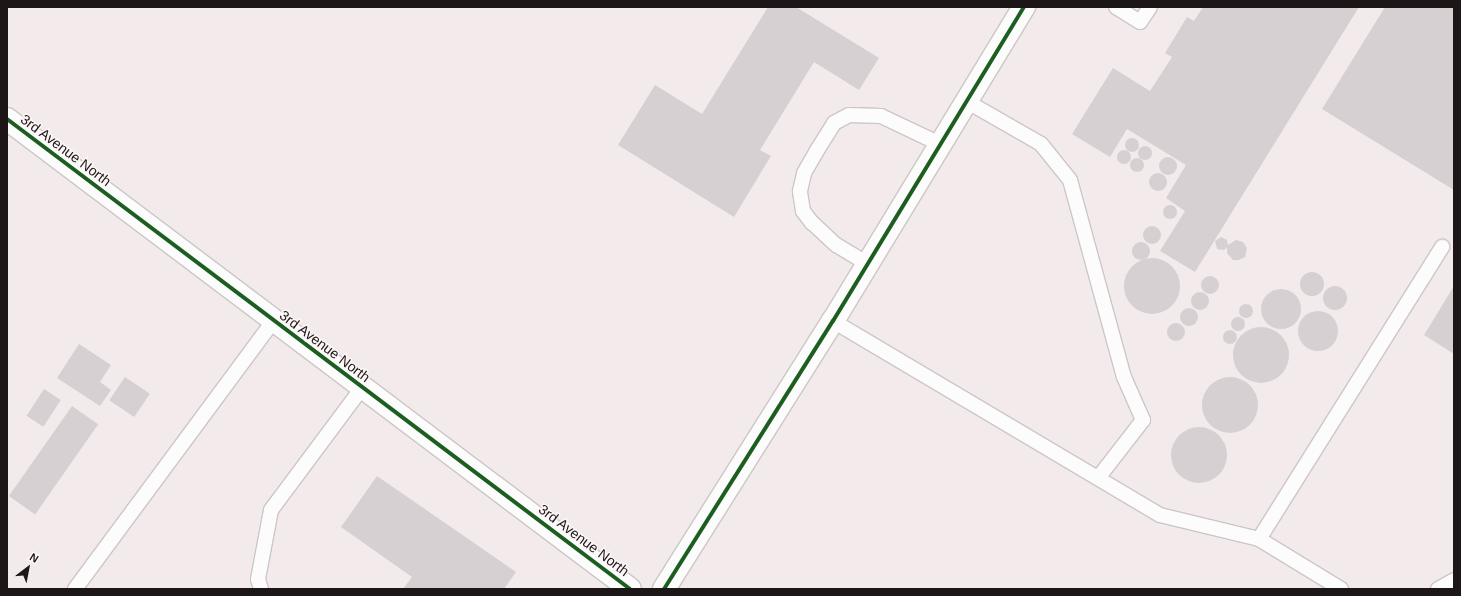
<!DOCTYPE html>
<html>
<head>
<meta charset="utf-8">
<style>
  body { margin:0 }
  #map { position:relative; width:1461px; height:596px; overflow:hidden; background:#f3eaec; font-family:Helvetica,sans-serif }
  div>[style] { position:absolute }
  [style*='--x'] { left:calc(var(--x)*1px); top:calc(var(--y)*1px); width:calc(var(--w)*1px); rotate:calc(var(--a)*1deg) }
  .building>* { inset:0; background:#d6d0d2; transform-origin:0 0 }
  .round { border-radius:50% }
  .roads { filter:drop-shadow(1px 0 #cdc6c7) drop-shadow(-1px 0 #cdc6c7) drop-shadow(0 1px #cdc6c7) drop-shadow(0 -1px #cdc6c7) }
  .service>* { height:14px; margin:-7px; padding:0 7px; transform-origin:7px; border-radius:7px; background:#fdfcfc }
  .minor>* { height:22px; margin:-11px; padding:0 11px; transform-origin:11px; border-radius:11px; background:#fdfcfc }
  .cycleway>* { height:4px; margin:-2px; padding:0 2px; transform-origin:2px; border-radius:2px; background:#1b5e20 }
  span { translate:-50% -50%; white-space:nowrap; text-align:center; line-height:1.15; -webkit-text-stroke:3px #fdf6f7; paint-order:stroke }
  .street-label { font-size:14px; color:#1c1617 }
  .frame { position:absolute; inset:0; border:8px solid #1c1617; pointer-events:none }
  .north { position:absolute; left:8px; top:548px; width:40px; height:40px; -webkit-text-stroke:3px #fdf6f7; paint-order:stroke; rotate:32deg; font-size:11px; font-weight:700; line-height:16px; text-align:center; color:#1c1617 }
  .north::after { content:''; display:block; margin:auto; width:14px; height:18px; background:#1c1617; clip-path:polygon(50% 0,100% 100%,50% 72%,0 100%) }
</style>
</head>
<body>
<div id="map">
  <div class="building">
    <i style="clip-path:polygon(768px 7px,796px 7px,879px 58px,859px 90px,814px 62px,760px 150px,771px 156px,734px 217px,618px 145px,655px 85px,702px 114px)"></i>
    <i style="clip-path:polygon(1203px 7px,1359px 7px,1195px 272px,1160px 251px,1185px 211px,1166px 198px,1186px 165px,1127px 129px,1110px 157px,1072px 134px,1113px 68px,1150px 91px,1172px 57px,1165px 53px,1187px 17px,1194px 21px)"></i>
    <i style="clip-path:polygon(1385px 7px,1454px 7px,1454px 190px,1322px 109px)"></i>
    <i class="round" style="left:1125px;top:138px;width:14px;height:14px"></i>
    <i class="round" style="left:1138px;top:146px;width:14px;height:14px"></i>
    <i class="round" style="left:1117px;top:150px;width:14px;height:14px"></i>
    <i class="round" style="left:1159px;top:157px;width:18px;height:18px"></i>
    <i class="round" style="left:1130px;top:158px;width:14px;height:14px"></i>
    <i class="round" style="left:1149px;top:173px;width:18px;height:18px"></i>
    <i class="round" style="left:1163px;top:205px;width:14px;height:14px"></i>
    <i class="round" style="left:1143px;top:226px;width:18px;height:18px"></i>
    <i style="clip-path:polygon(1221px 237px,1227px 240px,1228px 245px,1236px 240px,1243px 242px,1247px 248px,1245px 257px,1239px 260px,1233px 260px,1227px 253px,1227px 247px,1224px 250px,1217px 249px,1215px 241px)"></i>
    <i class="round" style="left:1132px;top:242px;width:18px;height:18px"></i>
    <i class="round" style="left:1124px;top:258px;width:56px;height:56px"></i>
    <i class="round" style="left:1300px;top:272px;width:24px;height:24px"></i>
    <i class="round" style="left:1201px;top:276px;width:18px;height:18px"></i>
    <i style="clip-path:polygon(1454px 286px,1454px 354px,1424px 335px)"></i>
    <i class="round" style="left:1323px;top:286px;width:24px;height:24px"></i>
    <i class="round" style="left:1261px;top:289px;width:40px;height:40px"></i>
    <i class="round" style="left:1191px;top:292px;width:18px;height:18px"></i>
    <i class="round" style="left:1239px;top:304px;width:14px;height:14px"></i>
    <i class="round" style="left:1180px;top:308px;width:18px;height:18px"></i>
    <i class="round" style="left:1298px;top:311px;width:40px;height:40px"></i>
    <i class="round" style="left:1231px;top:317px;width:14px;height:14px"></i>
    <i class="round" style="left:1167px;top:323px;width:18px;height:18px"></i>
    <i class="round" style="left:1233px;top:327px;width:56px;height:56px"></i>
    <i class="round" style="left:1223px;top:330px;width:14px;height:14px"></i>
    <i style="clip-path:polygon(79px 344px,111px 365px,100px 382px,111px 390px,100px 406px,57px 378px)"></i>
    <i style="left:125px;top:377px;width:30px;height:28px;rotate:34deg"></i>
    <i class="round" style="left:1202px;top:377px;width:56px;height:56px"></i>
    <i style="left:44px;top:389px;width:20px;height:32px;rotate:33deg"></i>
    <i style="left:72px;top:406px;width:32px;height:110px;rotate:35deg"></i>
    <i class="round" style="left:1171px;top:427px;width:56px;height:56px"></i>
    <i style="clip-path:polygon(377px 476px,516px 572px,504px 589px,403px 589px,412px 577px,341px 527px)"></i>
  </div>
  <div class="roads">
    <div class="service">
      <i style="--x:1116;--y:7;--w:28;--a:32"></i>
      <i style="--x:1140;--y:22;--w:18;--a:-56"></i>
      <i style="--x:966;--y:101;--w:86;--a:29.8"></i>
      <i style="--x:1041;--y:144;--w:46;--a:51.1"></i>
      <i style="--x:1070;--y:180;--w:204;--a:74.7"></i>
      <i style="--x:1124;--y:377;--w:47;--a:66.2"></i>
      <i style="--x:1143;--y:420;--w:73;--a:127.8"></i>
      <i style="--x:868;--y:264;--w:37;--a:-149"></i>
      <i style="--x:836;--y:245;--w:33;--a:-137"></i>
      <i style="--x:812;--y:223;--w:15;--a:-127"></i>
      <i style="--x:803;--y:211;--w:20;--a:-99"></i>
      <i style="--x:800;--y:191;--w:18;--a:-77"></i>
      <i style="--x:804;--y:173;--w:24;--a:-60"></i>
      <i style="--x:816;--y:152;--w:34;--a:-58"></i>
      <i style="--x:834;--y:123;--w:17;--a:-28"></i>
      <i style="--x:849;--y:115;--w:32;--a:2"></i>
      <i style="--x:881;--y:116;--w:65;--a:25.4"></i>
      <i style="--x:833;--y:321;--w:380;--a:30.7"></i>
      <i style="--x:1160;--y:515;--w:102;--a:13.6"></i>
      <i style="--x:1259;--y:539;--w:96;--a:31.4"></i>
      <i style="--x:1259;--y:539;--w:345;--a:-57.9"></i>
      <i style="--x:75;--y:589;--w:333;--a:-53.5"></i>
      <i style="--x:261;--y:589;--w:10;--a:-107"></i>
      <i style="--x:258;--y:579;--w:70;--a:-79.3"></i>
      <i style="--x:271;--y:510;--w:152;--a:-53.3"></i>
      <i style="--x:1438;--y:589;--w:18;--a:-29"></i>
    </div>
    <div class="minor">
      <i style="--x:7;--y:119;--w:780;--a:37.03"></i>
      <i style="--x:664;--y:589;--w:317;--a:-57.8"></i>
      <i style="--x:833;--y:321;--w:368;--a:-58.7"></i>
    </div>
  </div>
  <div class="cycleway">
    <i style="--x:7;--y:119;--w:780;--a:37.03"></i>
    <i style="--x:664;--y:589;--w:317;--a:-57.8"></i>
    <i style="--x:833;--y:321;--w:368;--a:-58.7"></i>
  </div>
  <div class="street-label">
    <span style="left:66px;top:150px;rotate:37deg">3rd Avenue North</span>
    <span style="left:325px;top:346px;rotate:37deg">3rd Avenue North</span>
    <span style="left:584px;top:540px;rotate:37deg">3rd Avenue North</span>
  </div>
  <div class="frame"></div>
  <div class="north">N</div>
</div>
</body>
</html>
